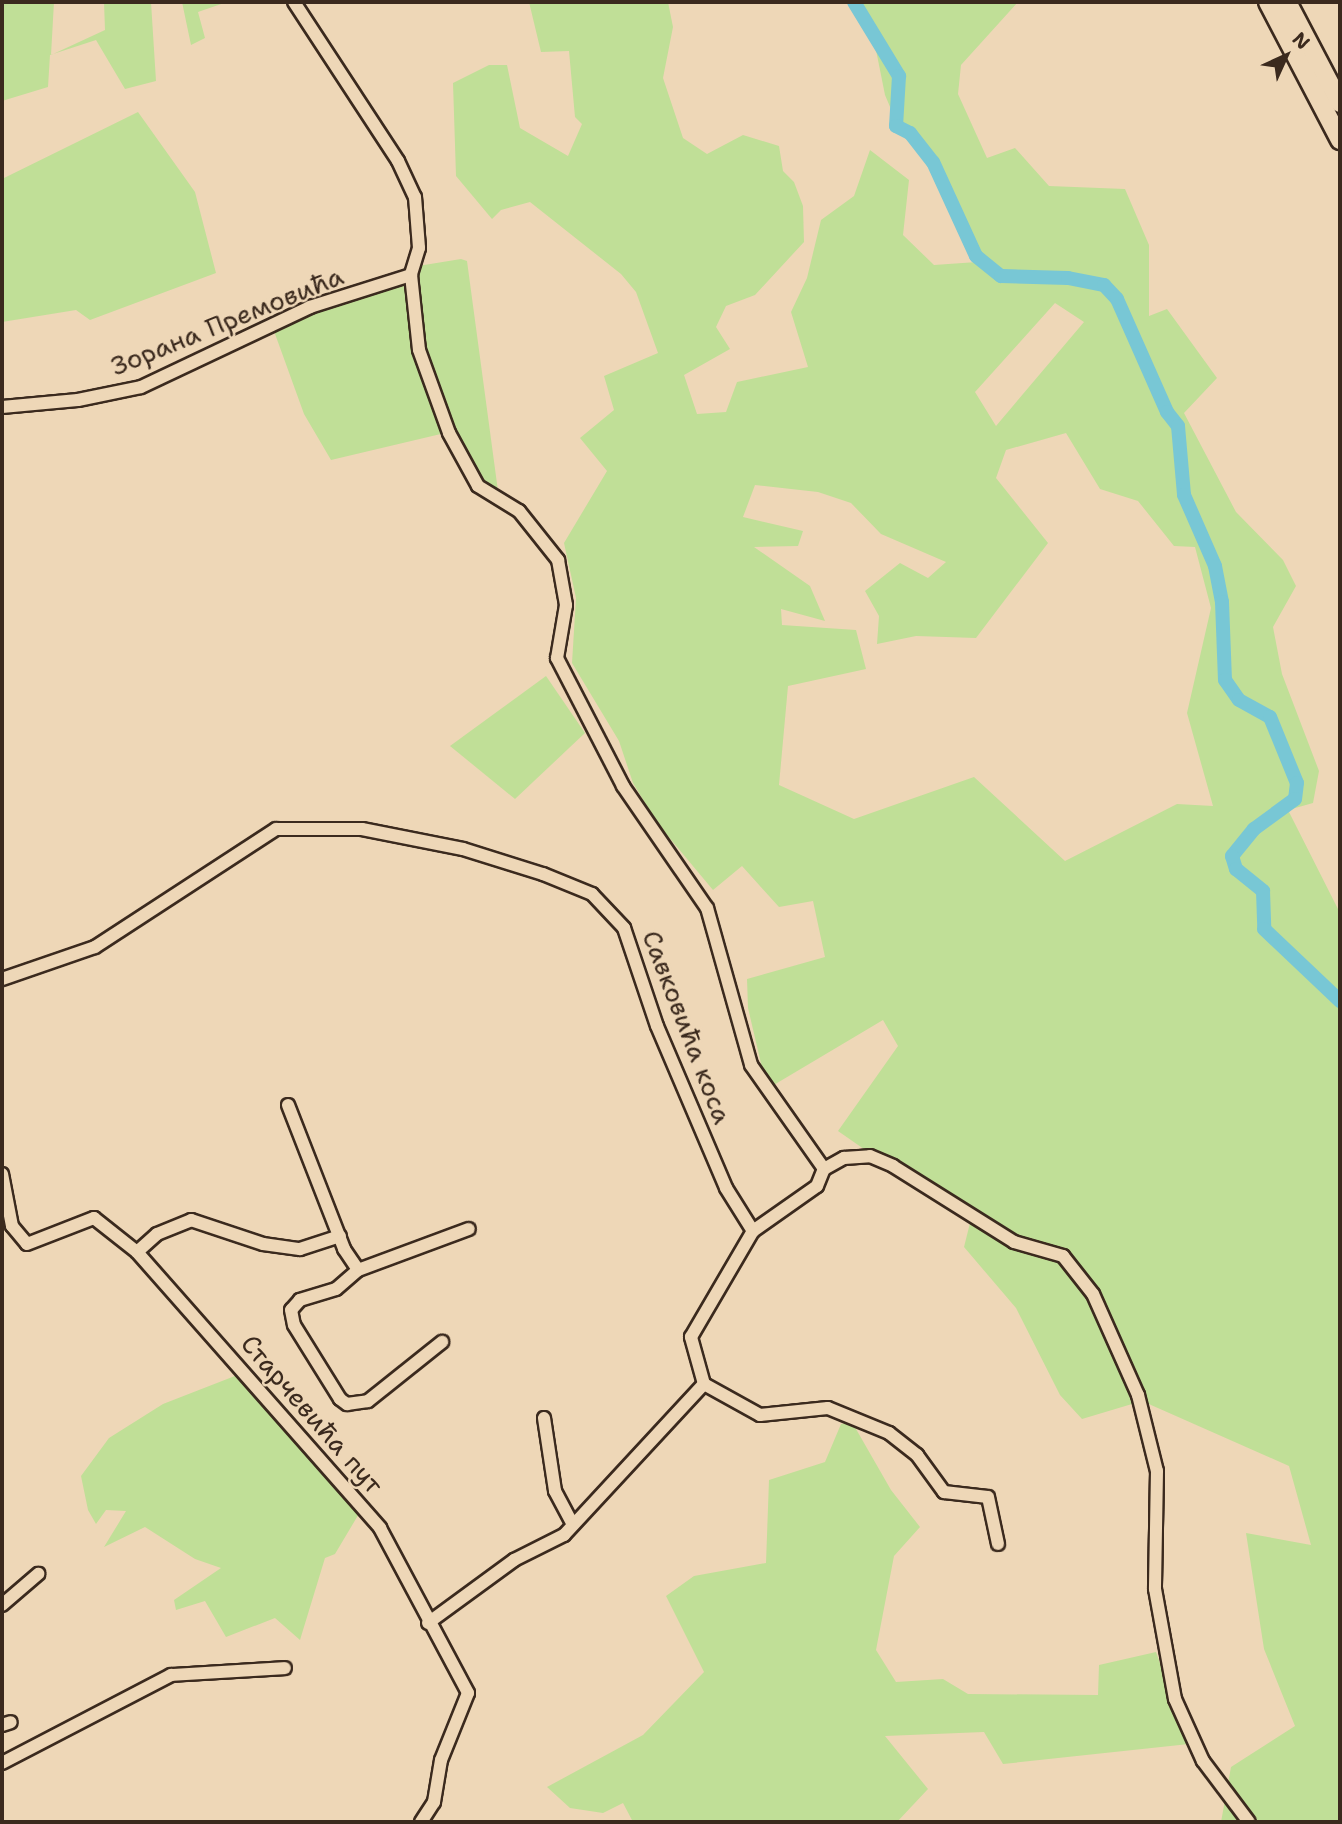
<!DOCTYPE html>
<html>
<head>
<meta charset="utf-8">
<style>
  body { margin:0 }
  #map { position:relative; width:1342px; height:1824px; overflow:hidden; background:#eed7b7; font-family:"Shantell Sans",sans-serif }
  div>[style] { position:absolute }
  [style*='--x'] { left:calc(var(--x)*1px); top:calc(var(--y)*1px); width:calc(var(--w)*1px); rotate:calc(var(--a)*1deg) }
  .green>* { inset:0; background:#c0df97 }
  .river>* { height:14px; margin:-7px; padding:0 7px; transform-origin:7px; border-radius:7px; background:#78c7d5 }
  .roads { filter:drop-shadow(2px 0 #3b2a1e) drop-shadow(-2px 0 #3b2a1e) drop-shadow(0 2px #3b2a1e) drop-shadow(0 -2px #3b2a1e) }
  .minor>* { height:12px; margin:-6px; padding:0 6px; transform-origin:6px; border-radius:6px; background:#eed7b7 }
  .highway>* { height:18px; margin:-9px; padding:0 9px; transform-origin:9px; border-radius:9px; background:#eed7b7 }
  span { translate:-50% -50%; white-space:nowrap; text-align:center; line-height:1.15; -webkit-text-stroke:5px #eed7b7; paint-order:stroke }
  .street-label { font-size:26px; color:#3b2a1e }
  .frame { position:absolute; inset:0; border:4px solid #3b2a1e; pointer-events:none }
  .north { position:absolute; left:1251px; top:21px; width:70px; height:70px; -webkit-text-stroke:5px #eed7b7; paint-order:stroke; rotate:45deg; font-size:19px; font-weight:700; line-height:28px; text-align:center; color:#3b2a1e }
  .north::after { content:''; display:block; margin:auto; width:24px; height:32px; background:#3b2a1e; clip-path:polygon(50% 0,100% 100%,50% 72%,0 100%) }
</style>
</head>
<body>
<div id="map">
  <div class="green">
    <i style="clip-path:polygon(2px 2px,54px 2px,51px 55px,105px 30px,104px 2px,151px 2px,156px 81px,125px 89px,96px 40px,50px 55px,48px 87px,2px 101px)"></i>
    <i style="clip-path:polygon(182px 2px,227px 2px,198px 12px,205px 38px,191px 45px)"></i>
    <i style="clip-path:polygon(evenodd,529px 2px,668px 2px,673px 27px,663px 78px,683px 138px,707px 154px,743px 135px,779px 146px,783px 171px,794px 182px,803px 206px,804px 242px,755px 295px,726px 306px,716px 327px,730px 349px,684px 375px,697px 414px,726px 412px,737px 382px,808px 367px,791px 312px,807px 278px,821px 220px,854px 196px,870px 150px,909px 180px,903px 235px,934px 265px,977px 262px,923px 153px,896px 121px,885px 95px,871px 25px,857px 2px,1018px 2px,961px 65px,958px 94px,987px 158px,1015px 148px,1049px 186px,1125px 189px,1149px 245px,1149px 316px,1167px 309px,1217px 378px,1184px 413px,1236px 512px,1283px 560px,1296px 586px,1273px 627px,1282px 674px,1319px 771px,1313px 803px,1288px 810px,1340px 913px,1340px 1822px,1221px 1822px,1231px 1767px,1295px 1726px,1264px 1649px,1246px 1533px,1311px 1545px,1289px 1466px,1142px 1401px,1082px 1419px,1060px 1395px,1016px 1308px,964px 1247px,970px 1223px,838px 1131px,898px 1046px,883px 1020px,767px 1089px,748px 1008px,747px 979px,825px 957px,813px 901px,779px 907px,742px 866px,713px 890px,657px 823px,633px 783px,619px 741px,572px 663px,576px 598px,564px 543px,607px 471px,580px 438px,614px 410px,604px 376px,658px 353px,636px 292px,621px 274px,530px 202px,501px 210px,492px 219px,456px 176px,453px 83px,489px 65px,507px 65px,520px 128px,568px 156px,582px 124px,575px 117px,569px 51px,541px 52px,529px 2px,1055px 303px,1084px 322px,996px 426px,975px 392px,1055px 303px,529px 2px,1066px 433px,1100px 489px,1138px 501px,1174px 546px,1195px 547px,1211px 608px,1187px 713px,1213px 806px,1177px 804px,1065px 861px,974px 777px,854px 819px,779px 785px,788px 686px,866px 669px,856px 630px,782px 625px,781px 609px,825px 621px,810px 586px,754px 547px,798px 546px,803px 531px,743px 517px,755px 485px,818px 492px,851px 503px,881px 534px,946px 562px,928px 578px,900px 563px,865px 591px,879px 616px,877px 644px,916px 636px,976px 638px,1048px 543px,996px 478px,1006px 450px,1066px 433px)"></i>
    <i style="clip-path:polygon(138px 112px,195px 192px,216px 273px,90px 320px,76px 310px,2px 322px,2px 179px)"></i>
    <i style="clip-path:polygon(461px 259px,467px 261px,498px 491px,479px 486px,455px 432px,423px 342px,414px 294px,409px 332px,445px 433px,331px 460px,304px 414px,270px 320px,330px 294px,367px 288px,418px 266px)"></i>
    <i style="clip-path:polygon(546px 676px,585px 733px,515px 799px,450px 746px)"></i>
    <i style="clip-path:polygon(240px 1374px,360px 1512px,335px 1554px,325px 1558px,300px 1640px,275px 1618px,226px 1637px,205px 1601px,176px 1610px,174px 1600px,221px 1568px,195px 1559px,145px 1527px,104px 1547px,126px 1511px,106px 1510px,96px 1524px,88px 1510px,81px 1476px,109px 1438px,163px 1404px)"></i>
    <i style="clip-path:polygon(852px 1422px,891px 1490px,920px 1527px,894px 1556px,876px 1650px,896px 1682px,943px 1679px,968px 1694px,1098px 1695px,1099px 1665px,1156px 1652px,1189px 1744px,1003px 1764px,984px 1732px,885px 1736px,928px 1789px,897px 1822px,633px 1822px,623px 1803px,603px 1813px,570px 1808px,547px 1787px,643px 1735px,704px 1672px,666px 1596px,694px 1576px,766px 1563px,769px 1480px,825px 1462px,841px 1424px)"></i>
  </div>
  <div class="river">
    <i style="--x:854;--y:2;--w:87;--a:58.7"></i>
    <i style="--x:899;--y:76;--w:50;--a:93.4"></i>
    <i style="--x:896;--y:126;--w:16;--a:27"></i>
    <i style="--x:910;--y:133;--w:37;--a:52"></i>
    <i style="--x:933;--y:162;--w:103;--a:65.4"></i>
    <i style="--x:976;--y:256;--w:32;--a:39"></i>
    <i style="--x:1001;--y:276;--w:67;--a:1.7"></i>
    <i style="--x:1068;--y:278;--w:37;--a:11"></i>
    <i style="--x:1104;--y:285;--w:19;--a:47"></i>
    <i style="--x:1117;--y:299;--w:124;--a:66.1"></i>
    <i style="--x:1167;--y:412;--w:18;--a:52"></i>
    <i style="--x:1178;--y:426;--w:69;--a:85"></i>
    <i style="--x:1184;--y:495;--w:77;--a:66.4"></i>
    <i style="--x:1215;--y:566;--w:37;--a:79"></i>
    <i style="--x:1222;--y:602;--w:78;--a:87.8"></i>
    <i style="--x:1225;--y:680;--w:24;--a:55"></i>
    <i style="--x:1239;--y:700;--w:35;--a:29"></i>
    <i style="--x:1270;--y:717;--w:71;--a:67.8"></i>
    <i style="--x:1297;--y:783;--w:16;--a:97"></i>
    <i style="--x:1295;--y:799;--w:51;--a:143.8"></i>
    <i style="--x:1254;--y:829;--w:35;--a:129"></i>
    <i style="--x:1232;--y:856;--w:14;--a:73"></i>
    <i style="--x:1236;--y:869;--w:35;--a:39"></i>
    <i style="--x:1263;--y:891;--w:38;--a:88"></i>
    <i style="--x:1264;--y:929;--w:105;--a:43.5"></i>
  </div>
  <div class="roads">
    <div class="minor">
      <i style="--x:294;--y:2;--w:190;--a:56.8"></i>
      <i style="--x:398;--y:161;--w:40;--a:65"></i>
      <i style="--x:415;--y:197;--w:51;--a:85.5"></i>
      <i style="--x:419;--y:248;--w:28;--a:107"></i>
      <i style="--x:411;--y:275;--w:75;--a:83.9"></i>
      <i style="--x:419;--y:350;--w:88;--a:70.1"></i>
      <i style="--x:449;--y:433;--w:60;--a:61.3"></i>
      <i style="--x:478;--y:486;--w:48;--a:31.4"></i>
      <i style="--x:519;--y:511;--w:63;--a:51.5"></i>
      <i style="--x:558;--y:560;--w:46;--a:79.9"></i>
      <i style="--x:566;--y:605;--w:54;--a:99.6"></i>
      <i style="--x:557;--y:658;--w:144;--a:62.7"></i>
      <i style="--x:623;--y:786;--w:148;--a:55.5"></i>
      <i style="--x:707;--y:908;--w:163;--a:74.3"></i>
      <i style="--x:751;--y:1065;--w:127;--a:54.9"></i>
      <i style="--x:824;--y:1169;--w:23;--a:-29"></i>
      <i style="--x:844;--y:1158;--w:26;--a:-4"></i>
      <i style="--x:870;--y:1156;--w:25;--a:23"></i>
      <i style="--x:893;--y:1166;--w:143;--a:32.1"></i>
      <i style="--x:1014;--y:1242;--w:51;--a:15.9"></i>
      <i style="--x:1063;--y:1256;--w:48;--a:51.7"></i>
      <i style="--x:1093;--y:1294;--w:111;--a:66"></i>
      <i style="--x:1138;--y:1395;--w:78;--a:76"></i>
      <i style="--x:1157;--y:1471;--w:118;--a:91"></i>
      <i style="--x:1155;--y:1589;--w:112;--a:79.7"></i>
      <i style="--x:1175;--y:1699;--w:68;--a:65.7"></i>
      <i style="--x:1203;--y:1761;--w:76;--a:53"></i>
      <i style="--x:2;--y:407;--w:76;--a:-5.3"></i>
      <i style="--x:78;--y:400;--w:64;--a:-11.7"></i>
      <i style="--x:141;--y:387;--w:187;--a:-25.3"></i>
      <i style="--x:310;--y:307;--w:106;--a:-17.6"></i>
      <i style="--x:2;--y:979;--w:98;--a:-19"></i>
      <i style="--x:95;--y:947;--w:216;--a:-33.1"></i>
      <i style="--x:276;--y:829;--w:86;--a:0"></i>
      <i style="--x:362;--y:829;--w:103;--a:11.2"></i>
      <i style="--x:463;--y:849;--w:84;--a:17.4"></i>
      <i style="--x:543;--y:874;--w:53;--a:22.2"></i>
      <i style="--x:592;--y:894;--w:47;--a:46.7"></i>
      <i style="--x:624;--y:928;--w:103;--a:71.4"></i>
      <i style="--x:657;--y:1026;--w:176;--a:66.9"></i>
      <i style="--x:726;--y:1188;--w:51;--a:57.9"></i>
      <i style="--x:288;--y:1105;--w:155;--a:68.7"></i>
      <i style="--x:344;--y:1249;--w:25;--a:56"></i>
      <i style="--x:358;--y:1270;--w:29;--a:139"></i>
      <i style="--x:336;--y:1289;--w:38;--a:163"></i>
      <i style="--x:300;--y:1300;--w:13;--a:132"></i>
      <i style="--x:291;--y:1310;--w:15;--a:79"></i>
      <i style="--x:294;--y:1325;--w:87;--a:58.1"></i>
      <i style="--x:340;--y:1399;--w:9;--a:36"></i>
      <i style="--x:347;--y:1404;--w:21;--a:-8"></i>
      <i style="--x:368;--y:1401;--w:95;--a:-38.6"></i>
      <i style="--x:2;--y:1174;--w:53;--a:79.1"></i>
      <i style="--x:12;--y:1226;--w:23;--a:50"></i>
      <i style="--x:27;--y:1244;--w:72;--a:-21.2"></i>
      <i style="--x:94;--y:1218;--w:55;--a:38.3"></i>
      <i style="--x:137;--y:1252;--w:368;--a:48.6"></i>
      <i style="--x:380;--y:1528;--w:187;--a:61.9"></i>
      <i style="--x:468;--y:1693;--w:72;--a:111.9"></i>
      <i style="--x:441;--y:1760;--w:43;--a:99.5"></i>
      <i style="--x:434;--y:1802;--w:24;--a:123"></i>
      <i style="--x:753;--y:1231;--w:78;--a:-35.1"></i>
      <i style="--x:817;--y:1186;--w:18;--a:-68"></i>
      <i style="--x:137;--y:1252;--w:27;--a:-42"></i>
      <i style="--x:157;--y:1234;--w:37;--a:-22"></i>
      <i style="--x:191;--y:1220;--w:76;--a:18.4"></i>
      <i style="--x:263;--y:1244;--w:37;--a:8"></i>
      <i style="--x:300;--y:1249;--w:42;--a:-18"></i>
      <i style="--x:358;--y:1270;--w:118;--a:-20.3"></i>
      <i style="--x:704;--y:1384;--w:64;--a:29"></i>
      <i style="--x:760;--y:1415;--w:68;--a:-5.9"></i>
      <i style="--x:828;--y:1408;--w:66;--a:22.3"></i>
      <i style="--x:889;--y:1433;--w:36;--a:38"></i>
      <i style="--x:917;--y:1455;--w:46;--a:53.9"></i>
      <i style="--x:944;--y:1492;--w:44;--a:6.5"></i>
      <i style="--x:988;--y:1497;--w:48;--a:78"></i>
      <i style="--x:704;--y:1384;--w:49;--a:-105.5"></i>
      <i style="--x:691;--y:1337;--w:123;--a:-59.7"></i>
      <i style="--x:544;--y:1418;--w:74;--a:81.4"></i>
      <i style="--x:555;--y:1491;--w:38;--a:62"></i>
      <i style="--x:2;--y:1605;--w:48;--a:-40.7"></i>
      <i style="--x:428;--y:1623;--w:107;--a:-36.2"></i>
      <i style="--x:514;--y:1560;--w:56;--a:-26.6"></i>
      <i style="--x:564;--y:1535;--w:206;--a:-47.2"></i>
      <i style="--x:2;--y:1725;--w:9;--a:-18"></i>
      <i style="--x:2;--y:1763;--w:191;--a:-27.5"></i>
      <i style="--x:171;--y:1675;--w:114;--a:-3.5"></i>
    </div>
    <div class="highway">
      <i style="--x:1268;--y:2;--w:156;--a:62.4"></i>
      <i style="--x:1287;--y:2;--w:114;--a:62.3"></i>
    </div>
  </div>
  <div class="street-label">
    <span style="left:227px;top:321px;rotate:-22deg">Зорана Премовића</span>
    <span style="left:687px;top:1027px;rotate:69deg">Савковића коса</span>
    <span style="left:312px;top:1414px;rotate:49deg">Старчевића пут</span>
  </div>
  <div class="frame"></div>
  <div class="north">N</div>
</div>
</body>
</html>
